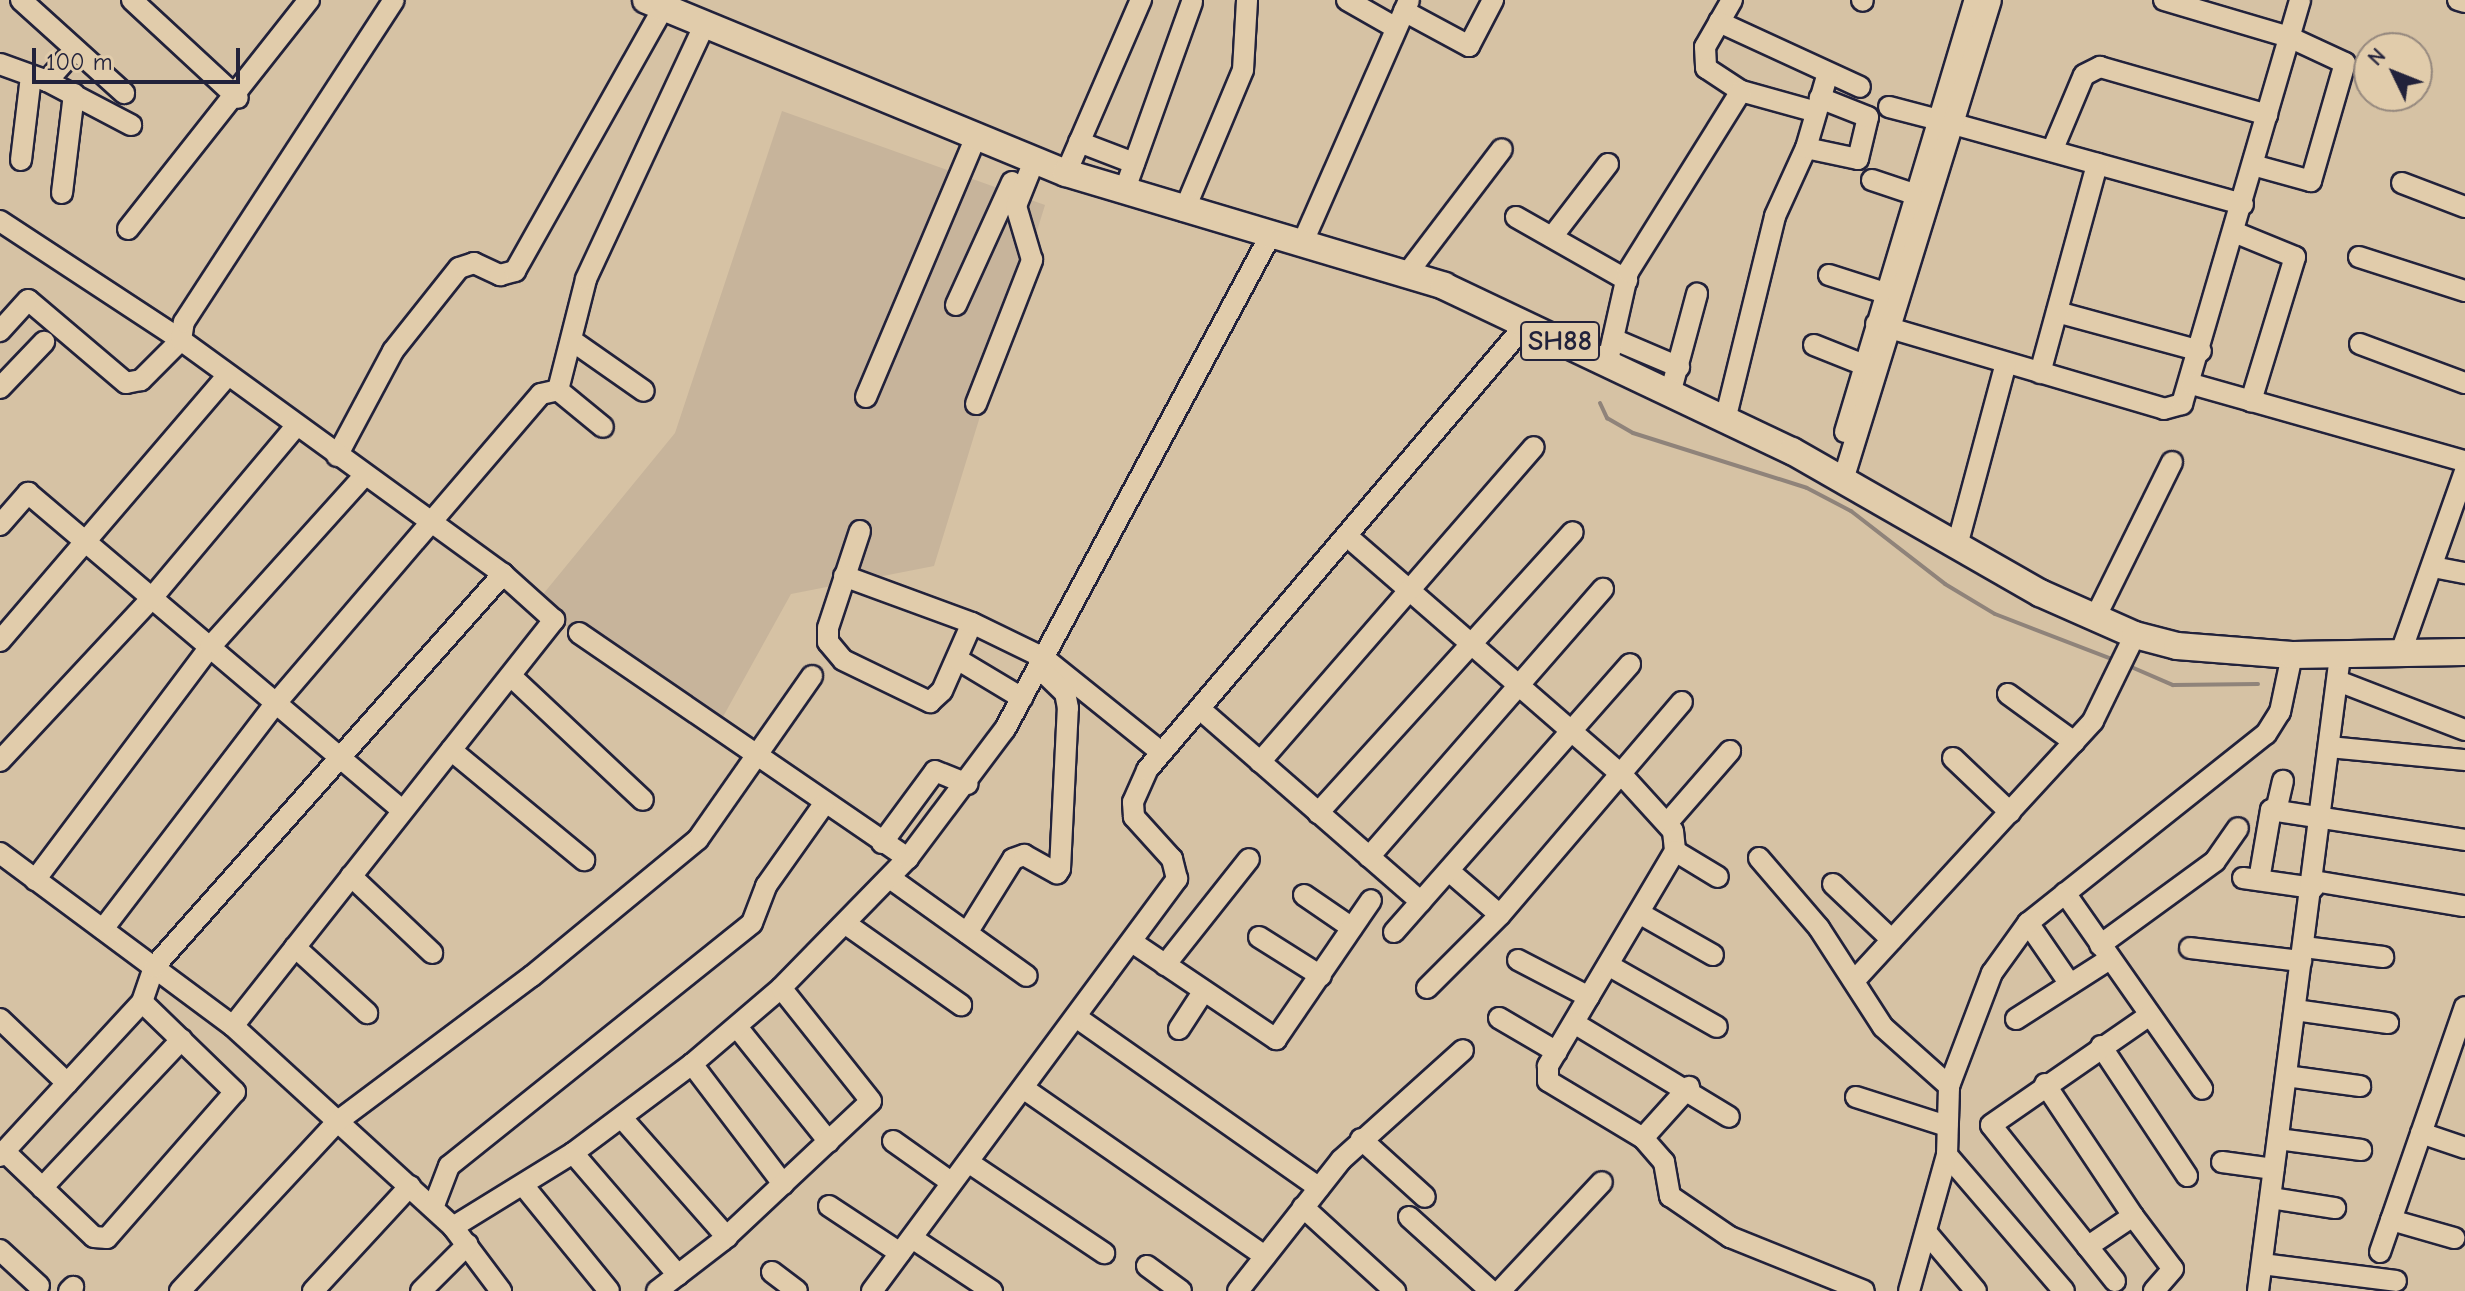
<!DOCTYPE html>
<html>
<head>
<meta charset="utf-8">
<style>
  body { margin:0 }
  #map { position:relative; width:2465px; height:1291px; overflow:hidden; background:#d6c2a4; font-family:"Comic Neue",sans-serif }
  div>[style] { position:absolute }
  [style*='--x'] { left:calc(var(--x)*1px); top:calc(var(--y)*1px); width:calc(var(--w)*1px); rotate:calc(var(--a)*1deg) }
  .built>* { inset:0; background:#c7b49b }
  .stream>* { height:4px; margin:-2px; padding:0 2px; transform-origin:2px; border-radius:2px; background:#8f837a }
  .roads { filter:drop-shadow(2px 0 #22223b) drop-shadow(-2px 0 #22223b) drop-shadow(0 2px #22223b) drop-shadow(0 -2px #22223b) }
  .minor>* { height:20px; margin:-10px; padding:0 10px; transform-origin:10px; border-radius:10px; background:#e1ccab }
  .major>* { height:26px; margin:-13px; padding:0 13px; transform-origin:13px; border-radius:13px; background:#e1ccab }
  span { translate:-50% -50%; white-space:nowrap; text-align:center; line-height:1.15; -webkit-text-stroke:7px #e1ccab; paint-order:stroke }
  .shield-label span { padding:2px 6px; background:#e1ccab; border:2px solid; border-radius:6px; -webkit-text-stroke-width:0 }
  .shield-label { font-size:28px; color:#22223b; font-weight:700 }
  .north { position:absolute; left:2353px; top:32px; width:80px; height:80px; box-sizing:border-box; background:#e1ccab; border:2px solid #95887e; border-radius:50%; rotate:313deg; font-size:22px; font-weight:700; line-height:32px; text-align:center; color:#22223b }
  .north::after { content:''; display:block; margin:auto; width:28px; height:36px; background:#22223b; clip-path:polygon(50% 0,100% 100%,50% 72%,0 100%) }
  .scale { position:absolute; left:32px; top:48px; width:208px; height:36px; box-sizing:border-box; border:4px solid #22223b; border-top:0; padding-left:10px; font-size:24px; line-height:28px; white-space:nowrap; color:#22223b; -webkit-text-stroke:6px #e1ccab; paint-order:stroke }
</style>
</head>
<body>
<div id="map">
  <div class="built">
    <i style="clip-path:polygon(782px 111px,1045px 205px,934px 566px,791px 594px,714px 733px,535px 604px,675px 433px)"></i>
  </div>
  <div class="stream">
    <i style="--x:1600;--y:403;--w:17;--a:65"></i>
    <i style="--x:1607;--y:418;--w:30;--a:30"></i>
    <i style="--x:1633;--y:433;--w:182;--a:17.5"></i>
    <i style="--x:1807;--y:488;--w:50;--a:27.6"></i>
    <i style="--x:1851;--y:511;--w:119;--a:37.8"></i>
    <i style="--x:1945;--y:584;--w:58;--a:31"></i>
    <i style="--x:1995;--y:614;--w:131;--a:21.1"></i>
    <i style="--x:2129;--y:666;--w:48;--a:23.4"></i>
    <i style="--x:2173;--y:685;--w:85;--a:-0.7"></i>
  </div>
  <div class="roads">
    <div class="minor">
      <i style="--x:21;--y:0;--w:139;--a:42.1"></i>
      <i style="--x:132;--y:0;--w:144;--a:42.8"></i>
      <i style="--x:1347;--y:0;--w:56;--a:29.7"></i>
      <i style="--x:1732;--y:0;--w:54;--a:119.9"></i>
      <i style="--x:1705;--y:47;--w:21;--a:87"></i>
      <i style="--x:1706;--y:68;--w:42;--a:33.3"></i>
      <i style="--x:1741;--y:91;--w:78;--a:15.6"></i>
      <i style="--x:1862;--y:0;--w:1;--a:45"></i>
      <i style="--x:2164;--y:0;--w:130;--a:16.5"></i>
      <i style="--x:2289;--y:37;--w:62;--a:24.9"></i>
      <i style="--x:2345;--y:63;--w:123;--a:106.1"></i>
      <i style="--x:2311;--y:181;--w:60;--a:-164.6"></i>
      <i style="--x:2458;--y:0;--w:7;--a:16"></i>
      <i style="--x:1404;--y:11;--w:74;--a:28.3"></i>
      <i style="--x:1469;--y:46;--w:52;--a:-62.4"></i>
      <i style="--x:1719;--y:22;--w:155;--a:24.7"></i>
      <i style="--x:0;--y:64;--w:50;--a:19.9"></i>
      <i style="--x:47;--y:81;--w:40;--a:-48"></i>
      <i style="--x:47;--y:81;--w:95;--a:27.6"></i>
      <i style="--x:1889;--y:107;--w:48;--a:14.6"></i>
      <i style="--x:1950;--y:123;--w:304;--a:15.5"></i>
      <i style="--x:1079;--y:142;--w:59;--a:20.9"></i>
      <i style="--x:1806;--y:148;--w:53;--a:11.9"></i>
      <i style="--x:1858;--y:159;--w:43;--a:-76.6"></i>
      <i style="--x:1868;--y:117;--w:52;--a:-158.4"></i>
      <i style="--x:2052;--y:151;--w:82;--a:-67.2"></i>
      <i style="--x:2084;--y:75;--w:18;--a:-27"></i>
      <i style="--x:2100;--y:67;--w:174;--a:16"></i>
      <i style="--x:21;--y:160;--w:85;--a:-83.2"></i>
      <i style="--x:1066;--y:173;--w:189;--a:-66.6"></i>
      <i style="--x:1872;--y:180;--w:44;--a:18.4"></i>
      <i style="--x:2402;--y:183;--w:67;--a:20.9"></i>
      <i style="--x:1124;--y:192;--w:202;--a:-70.3"></i>
      <i style="--x:62;--y:193;--w:100;--a:-83.1"></i>
      <i style="--x:1184;--y:211;--w:153;--a:-67.3"></i>
      <i style="--x:1243;--y:70;--w:70;--a:-86.7"></i>
      <i style="--x:1516;--y:217;--w:128;--a:29.6"></i>
      <i style="--x:0;--y:221;--w:217;--a:33.3"></i>
      <i style="--x:181;--y:340;--w:57;--a:135"></i>
      <i style="--x:141;--y:380;--w:15;--a:169"></i>
      <i style="--x:126;--y:383;--w:128;--a:-139.7"></i>
      <i style="--x:28;--y:300;--w:42;--a:132.1"></i>
      <i style="--x:128;--y:229;--w:292;--a:-51.7"></i>
      <i style="--x:2234;--y:232;--w:66;--a:22.3"></i>
      <i style="--x:2295;--y:257;--w:151;--a:107"></i>
      <i style="--x:1552;--y:237;--w:92;--a:-52.5"></i>
      <i style="--x:1302;--y:244;--w:266;--a:-66.3"></i>
      <i style="--x:2359;--y:257;--w:111;--a:17.8"></i>
      <i style="--x:1406;--y:275;--w:158;--a:-52.7"></i>
      <i style="--x:1829;--y:275;--w:59;--a:17.8"></i>
      <i style="--x:956;--y:305;--w:135;--a:-65.5"></i>
      <i style="--x:2057;--y:312;--w:149;--a:15.2"></i>
      <i style="--x:1876;--y:324;--w:300;--a:16.4"></i>
      <i style="--x:2164;--y:409;--w:19;--a:-16"></i>
      <i style="--x:2182;--y:404;--w:421;--a:-73.7"></i>
      <i style="--x:1613;--y:339;--w:72;--a:23"></i>
      <i style="--x:574;--y:342;--w:85;--a:35"></i>
      <i style="--x:2360;--y:344;--w:112;--a:20.4"></i>
      <i style="--x:1814;--y:345;--w:54;--a:21.8"></i>
      <i style="--x:1607;--y:365;--w:95;--a:-77.3"></i>
      <i style="--x:1628;--y:272;--w:213;--a:-58"></i>
      <i style="--x:2040;--y:373;--w:217;--a:-74.7"></i>
      <i style="--x:2192;--y:384;--w:284;--a:15.8"></i>
      <i style="--x:0;--y:388;--w:64;--a:-46.3"></i>
      <i style="--x:558;--y:390;--w:114;--a:-75.8"></i>
      <i style="--x:586;--y:279;--w:279;--a:-65"></i>
      <i style="--x:1670;--y:394;--w:104;--a:-74.9"></i>
      <i style="--x:866;--y:397;--w:280;--a:-67.1"></i>
      <i style="--x:976;--y:404;--w:155;--a:-68.7"></i>
      <i style="--x:1032;--y:260;--w:56;--a:-106.5"></i>
      <i style="--x:1016;--y:206;--w:48;--a:-68.2"></i>
      <i style="--x:1725;--y:420;--w:210;--a:-76.2"></i>
      <i style="--x:1775;--y:216;--w:75;--a:-65.5"></i>
      <i style="--x:1806;--y:148;--w:78;--a:-73.7"></i>
      <i style="--x:1845;--y:432;--w:451;--a:-73.3"></i>
      <i style="--x:337;--y:456;--w:119;--a:-61.9"></i>
      <i style="--x:393;--y:351;--w:106;--a:-51.5"></i>
      <i style="--x:459;--y:268;--w:16;--a:-18"></i>
      <i style="--x:474;--y:263;--w:29;--a:25"></i>
      <i style="--x:500;--y:275;--w:16;--a:-15"></i>
      <i style="--x:515;--y:271;--w:302;--a:-60.6"></i>
      <i style="--x:1843;--y:480;--w:502;--a:-72.86"></i>
      <i style="--x:0;--y:525;--w:43;--a:-48.8"></i>
      <i style="--x:28;--y:493;--w:490;--a:40.3"></i>
      <i style="--x:860;--y:531;--w:102;--a:108.3"></i>
      <i style="--x:828;--y:628;--w:14;--a:90"></i>
      <i style="--x:828;--y:642;--w:23;--a:50"></i>
      <i style="--x:843;--y:660;--w:97;--a:25.8"></i>
      <i style="--x:930;--y:702;--w:16;--a:-43"></i>
      <i style="--x:942;--y:691;--w:74;--a:-66.2"></i>
      <i style="--x:1347;--y:536;--w:366;--a:41"></i>
      <i style="--x:1623;--y:776;--w:74;--a:47.7"></i>
      <i style="--x:1673;--y:831;--w:20;--a:84"></i>
      <i style="--x:1675;--y:851;--w:250;--a:120.6"></i>
      <i style="--x:1548;--y:1066;--w:15;--a:90"></i>
      <i style="--x:1548;--y:1081;--w:111;--a:31"></i>
      <i style="--x:1643;--y:1138;--w:32;--a:49"></i>
      <i style="--x:1664;--y:1162;--w:35;--a:80"></i>
      <i style="--x:1670;--y:1196;--w:73;--a:34.3"></i>
      <i style="--x:1730;--y:1237;--w:144;--a:21.9"></i>
      <i style="--x:1958;--y:542;--w:185;--a:-75"></i>
      <i style="--x:2433;--y:567;--w:33;--a:11"></i>
      <i style="--x:844;--y:576;--w:136;--a:20.2"></i>
      <i style="--x:972;--y:623;--w:80;--a:25.9"></i>
      <i style="--x:1044;--y:658;--w:151;--a:38.8"></i>
      <i style="--x:2095;--y:618;--w:174;--a:-63.7"></i>
      <i style="--x:579;--y:633;--w:399;--a:34.4"></i>
      <i style="--x:0;--y:641;--w:348;--a:-49.4"></i>
      <i style="--x:2401;--y:652;--w:192;--a:-70.5"></i>
      <i style="--x:957;--y:659;--w:76;--a:31"></i>
      <i style="--x:513;--y:678;--w:178;--a:43.2"></i>
      <i style="--x:2338;--y:681;--w:136;--a:21.1"></i>
      <i style="--x:2008;--y:694;--w:82;--a:36"></i>
      <i style="--x:1200;--y:709;--w:293;--a:41.1"></i>
      <i style="--x:2329;--y:747;--w:137;--a:5.5"></i>
      <i style="--x:451;--y:750;--w:173;--a:39.6"></i>
      <i style="--x:1953;--y:758;--w:79;--a:43.5"></i>
      <i style="--x:0;--y:761;--w:221;--a:-47"></i>
      <i style="--x:151;--y:599;--w:226;--a:-50"></i>
      <i style="--x:1260;--y:762;--w:417;--a:-49"></i>
      <i style="--x:2276;--y:811;--w:31;--a:-77"></i>
      <i style="--x:1318;--y:813;--w:379;--a:-47.8"></i>
      <i style="--x:1669;--y:821;--w:93;--a:-48.9"></i>
      <i style="--x:882;--y:843;--w:89;--a:-53.6"></i>
      <i style="--x:935;--y:771;--w:35;--a:22"></i>
      <i style="--x:1675;--y:851;--w:50;--a:31.2"></i>
      <i style="--x:0;--y:853;--w:290;--a:36.6"></i>
      <i style="--x:233;--y:1026;--w:298;--a:42.4"></i>
      <i style="--x:453;--y:1227;--w:80;--a:53.1"></i>
      <i style="--x:1369;--y:857;--w:356;--a:-48.9"></i>
      <i style="--x:1759;--y:858;--w:92;--a:49.4"></i>
      <i style="--x:1819;--y:928;--w:118;--a:57.1"></i>
      <i style="--x:1883;--y:1027;--w:89;--a:41.8"></i>
      <i style="--x:1449;--y:871;--w:67;--a:40.8"></i>
      <i style="--x:351;--y:876;--w:112;--a:43.5"></i>
      <i style="--x:890;--y:878;--w:168;--a:35.6"></i>
      <i style="--x:2243;--y:878;--w:71;--a:8.1"></i>
      <i style="--x:35;--y:880;--w:291;--a:-53.1"></i>
      <i style="--x:210;--y:647;--w:230;--a:-48"></i>
      <i style="--x:2259;--y:880;--w:71;--a:-80.3"></i>
      <i style="--x:2271;--y:810;--w:196;--a:8.8"></i>
      <i style="--x:2314;--y:881;--w:152;--a:9.5"></i>
      <i style="--x:1833;--y:884;--w:81;--a:43.5"></i>
      <i style="--x:2065;--y:893;--w:239;--a:55"></i>
      <i style="--x:1304;--y:895;--w:58;--a:34.5"></i>
      <i style="--x:1639;--y:913;--w:85;--a:29.6"></i>
      <i style="--x:2028;--y:923;--w:74;--a:55.5"></i>
      <i style="--x:846;--y:924;--w:141;--a:35.2"></i>
      <i style="--x:103;--y:929;--w:285;--a:-52.6"></i>
      <i style="--x:276;--y:703;--w:407;--a:-49.4"></i>
      <i style="--x:541;--y:394;--w:17;--a:-13"></i>
      <i style="--x:558;--y:390;--w:58;--a:39.4"></i>
      <i style="--x:1394;--y:932;--w:357;--a:-48.6"></i>
      <i style="--x:967;--y:933;--w:87;--a:-58.1"></i>
      <i style="--x:1013;--y:859;--w:12;--a:-20"></i>
      <i style="--x:1024;--y:855;--w:38;--a:29"></i>
      <i style="--x:1057;--y:873;--w:5;--a:-53"></i>
      <i style="--x:1060;--y:869;--w:161;--a:-87.2"></i>
      <i style="--x:1068;--y:708;--w:15;--a:-101"></i>
      <i style="--x:1065;--y:693;--w:29;--a:-136"></i>
      <i style="--x:1259;--y:937;--w:73;--a:32.2"></i>
      <i style="--x:1132;--y:942;--w:174;--a:34"></i>
      <i style="--x:1276;--y:1039;--w:168;--a:-55.6"></i>
      <i style="--x:2100;--y:945;--w:142;--a:-36.1"></i>
      <i style="--x:2215;--y:861;--w:40;--a:-55.1"></i>
      <i style="--x:295;--y:947;--w:98;--a:42.5"></i>
      <i style="--x:2304;--y:947;--w:80;--a:7.2"></i>
      <i style="--x:2190;--y:948;--w:112;--a:6.7"></i>
      <i style="--x:1518;--y:960;--w:80;--a:27.5"></i>
      <i style="--x:1165;--y:965;--w:135;--a:-51.6"></i>
      <i style="--x:1608;--y:965;--w:125;--a:29.6"></i>
      <i style="--x:1854;--y:981;--w:353;--a:-47.4"></i>
      <i style="--x:2093;--y:721;--w:96;--a:-64"></i>
      <i style="--x:1427;--y:988;--w:103;--a:-45"></i>
      <i style="--x:1500;--y:915;--w:280;--a:-49.5"></i>
      <i style="--x:2295;--y:1010;--w:94;--a:8"></i>
      <i style="--x:1076;--y:1017;--w:297;--a:35.1"></i>
      <i style="--x:1499;--y:1018;--w:67;--a:30.4"></i>
      <i style="--x:0;--y:1019;--w:93;--a:43.7"></i>
      <i style="--x:2016;--y:1019;--w:112;--a:-32.6"></i>
      <i style="--x:1574;--y:1023;--w:181;--a:31.2"></i>
      <i style="--x:233;--y:1026;--w:518;--a:-51.67"></i>
      <i style="--x:554;--y:620;--w:69;--a:-138"></i>
      <i style="--x:503;--y:574;--w:398;--a:-144"></i>
      <i style="--x:181;--y:340;--w:18;--a:-81"></i>
      <i style="--x:184;--y:322;--w:384;--a:-56.9"></i>
      <i style="--x:737;--y:1027;--w:147;--a:51.3"></i>
      <i style="--x:1179;--y:1029;--w:44;--a:-57"></i>
      <i style="--x:2101;--y:1046;--w:156;--a:56.5"></i>
      <i style="--x:692;--y:1064;--w:151;--a:52.8"></i>
      <i style="--x:2286;--y:1076;--w:75;--a:7.7"></i>
      <i style="--x:2045;--y:1084;--w:159;--a:56.3"></i>
      <i style="--x:2133;--y:1216;--w:55;--a:146"></i>
      <i style="--x:1023;--y:1088;--w:295;--a:34.8"></i>
      <i style="--x:1856;--y:1097;--w:96;--a:17.7"></i>
      <i style="--x:622;--y:1118;--w:159;--a:48.6"></i>
      <i style="--x:2421;--y:1133;--w:46;--a:18.8"></i>
      <i style="--x:1643;--y:1138;--w:69;--a:-48"></i>
      <i style="--x:1361;--y:1139;--w:86;--a:42.2"></i>
      <i style="--x:2278;--y:1139;--w:84;--a:7.5"></i>
      <i style="--x:893;--y:1141;--w:72;--a:35.4"></i>
      <i style="--x:4;--y:1151;--w:124;--a:43.7"></i>
      <i style="--x:94;--y:1237;--w:13;--a:4"></i>
      <i style="--x:107;--y:1238;--w:194;--a:-48.8"></i>
      <i style="--x:235;--y:1092;--w:129;--a:-135.9"></i>
      <i style="--x:573;--y:1153;--w:161;--a:49.3"></i>
      <i style="--x:1947;--y:1155;--w:179;--a:49.3"></i>
      <i style="--x:0;--y:1156;--w:209;--a:-47.3"></i>
      <i style="--x:142;--y:1002;--w:37;--a:-71"></i>
      <i style="--x:154;--y:967;--w:526;--a:-48.39"></i>
      <i style="--x:968;--y:1162;--w:164;--a:33.8"></i>
      <i style="--x:2222;--y:1162;--w:52;--a:7.7"></i>
      <i style="--x:523;--y:1185;--w:136;--a:50.9"></i>
      <i style="--x:42;--y:1188;--w:204;--a:-46.8"></i>
      <i style="--x:2271;--y:1198;--w:65;--a:8.9"></i>
      <i style="--x:829;--y:1206;--w:85;--a:33.5"></i>
      <i style="--x:1303;--y:1207;--w:125;--a:42.4"></i>
      <i style="--x:433;--y:1208;--w:45;--a:-69.1"></i>
      <i style="--x:449;--y:1166;--w:388;--a:-38.7"></i>
      <i style="--x:752;--y:923;--w:40;--a:-69"></i>
      <i style="--x:766;--y:886;--w:100;--a:-54.7"></i>
      <i style="--x:2133;--y:1216;--w:66;--a:53"></i>
      <i style="--x:2173;--y:1269;--w:29;--a:131"></i>
      <i style="--x:1409;--y:1217;--w:110;--a:42.1"></i>
      <i style="--x:2391;--y:1220;--w:66;--a:15.9"></i>
      <i style="--x:453;--y:1227;--w:141;--a:-31.7"></i>
      <i style="--x:573;--y:1153;--w:149;--a:-36.8"></i>
      <i style="--x:692;--y:1064;--w:117;--a:-40.5"></i>
      <i style="--x:781;--y:988;--w:182;--a:-45.7"></i>
      <i style="--x:908;--y:858;--w:161;--a:-53.1"></i>
      <i style="--x:1005;--y:729;--w:560;--a:-61.74"></i>
      <i style="--x:1926;--y:1232;--w:77;--a:49.7"></i>
      <i style="--x:912;--y:1238;--w:96;--a:33.5"></i>
      <i style="--x:0;--y:1250;--w:53;--a:42.7"></i>
      <i style="--x:2380;--y:1252;--w:259;--a:-70.9"></i>
      <i style="--x:2262;--y:1264;--w:135;--a:7.2"></i>
      <i style="--x:1147;--y:1266;--w:42;--a:36.3"></i>
      <i style="--x:772;--y:1272;--w:31;--a:37"></i>
      <i style="--x:2115;--y:1281;--w:199;--a:-128.5"></i>
      <i style="--x:1991;--y:1125;--w:193;--a:-34.7"></i>
      <i style="--x:69;--y:1291;--w:6;--a:-45"></i>
      <i style="--x:180;--y:1291;--w:232;--a:-47.1"></i>
      <i style="--x:338;--y:1121;--w:242;--a:-36.8"></i>
      <i style="--x:532;--y:976;--w:215;--a:-39.5"></i>
      <i style="--x:698;--y:839;--w:199;--a:-55"></i>
      <i style="--x:313;--y:1291;--w:143;--a:-47.3"></i>
      <i style="--x:421;--y:1291;--w:66;--a:-45"></i>
      <i style="--x:657;--y:1291;--w:82;--a:-37.6"></i>
      <i style="--x:722;--y:1241;--w:204;--a:-43.2"></i>
      <i style="--x:871;--y:1101;--w:144;--a:-128.5"></i>
      <i style="--x:872;--y:1291;--w:513;--a:-53.49"></i>
      <i style="--x:1177;--y:879;--w:21;--a:-104"></i>
      <i style="--x:1172;--y:859;--w:57;--a:-132.1"></i>
      <i style="--x:1134;--y:817;--w:15;--a:-94"></i>
      <i style="--x:1133;--y:802;--w:35;--a:-66"></i>
      <i style="--x:1147;--y:770;--w:585;--a:-49.64"></i>
      <i style="--x:1238;--y:1291;--w:167;--a:-51.8"></i>
      <i style="--x:1341;--y:1160;--w:164;--a:-42"></i>
      <i style="--x:1500;--y:1291;--w:149;--a:-46.9"></i>
      <i style="--x:1909;--y:1291;--w:141;--a:-74.4"></i>
      <i style="--x:1947;--y:1155;--w:69;--a:-88.3"></i>
      <i style="--x:1949;--y:1086;--w:121;--a:-69.2"></i>
      <i style="--x:1992;--y:973;--w:62;--a:-54.2"></i>
      <i style="--x:2028;--y:923;--w:304;--a:-38.5"></i>
      <i style="--x:2266;--y:734;--w:26;--a:-58"></i>
      <i style="--x:2280;--y:712;--w:58;--a:-78.1"></i>
      <i style="--x:2258;--y:1291;--w:640;--a:-82.64"></i>
    </div>
    <div class="major">
      <i style="--x:646;--y:0;--w:454;--a:22.4"></i>
      <i style="--x:1066;--y:173;--w:395;--a:16.6"></i>
      <i style="--x:1444;--y:286;--w:385;--a:25.4"></i>
      <i style="--x:1792;--y:451;--w:286;--a:29.8"></i>
      <i style="--x:2040;--y:593;--w:104;--a:23.9"></i>
      <i style="--x:2135;--y:635;--w:43;--a:14.7"></i>
      <i style="--x:2177;--y:646;--w:115;--a:4.5"></i>
      <i style="--x:2292;--y:655;--w:173;--a:-1"></i>
    </div>
  </div>
  <div class="shield-label">
    <span style="left:1560px;top:341px">SH88</span>
  </div>
  <div class="north">N</div>
  <div class="scale">100 m</div>
</div>
</body>
</html>
